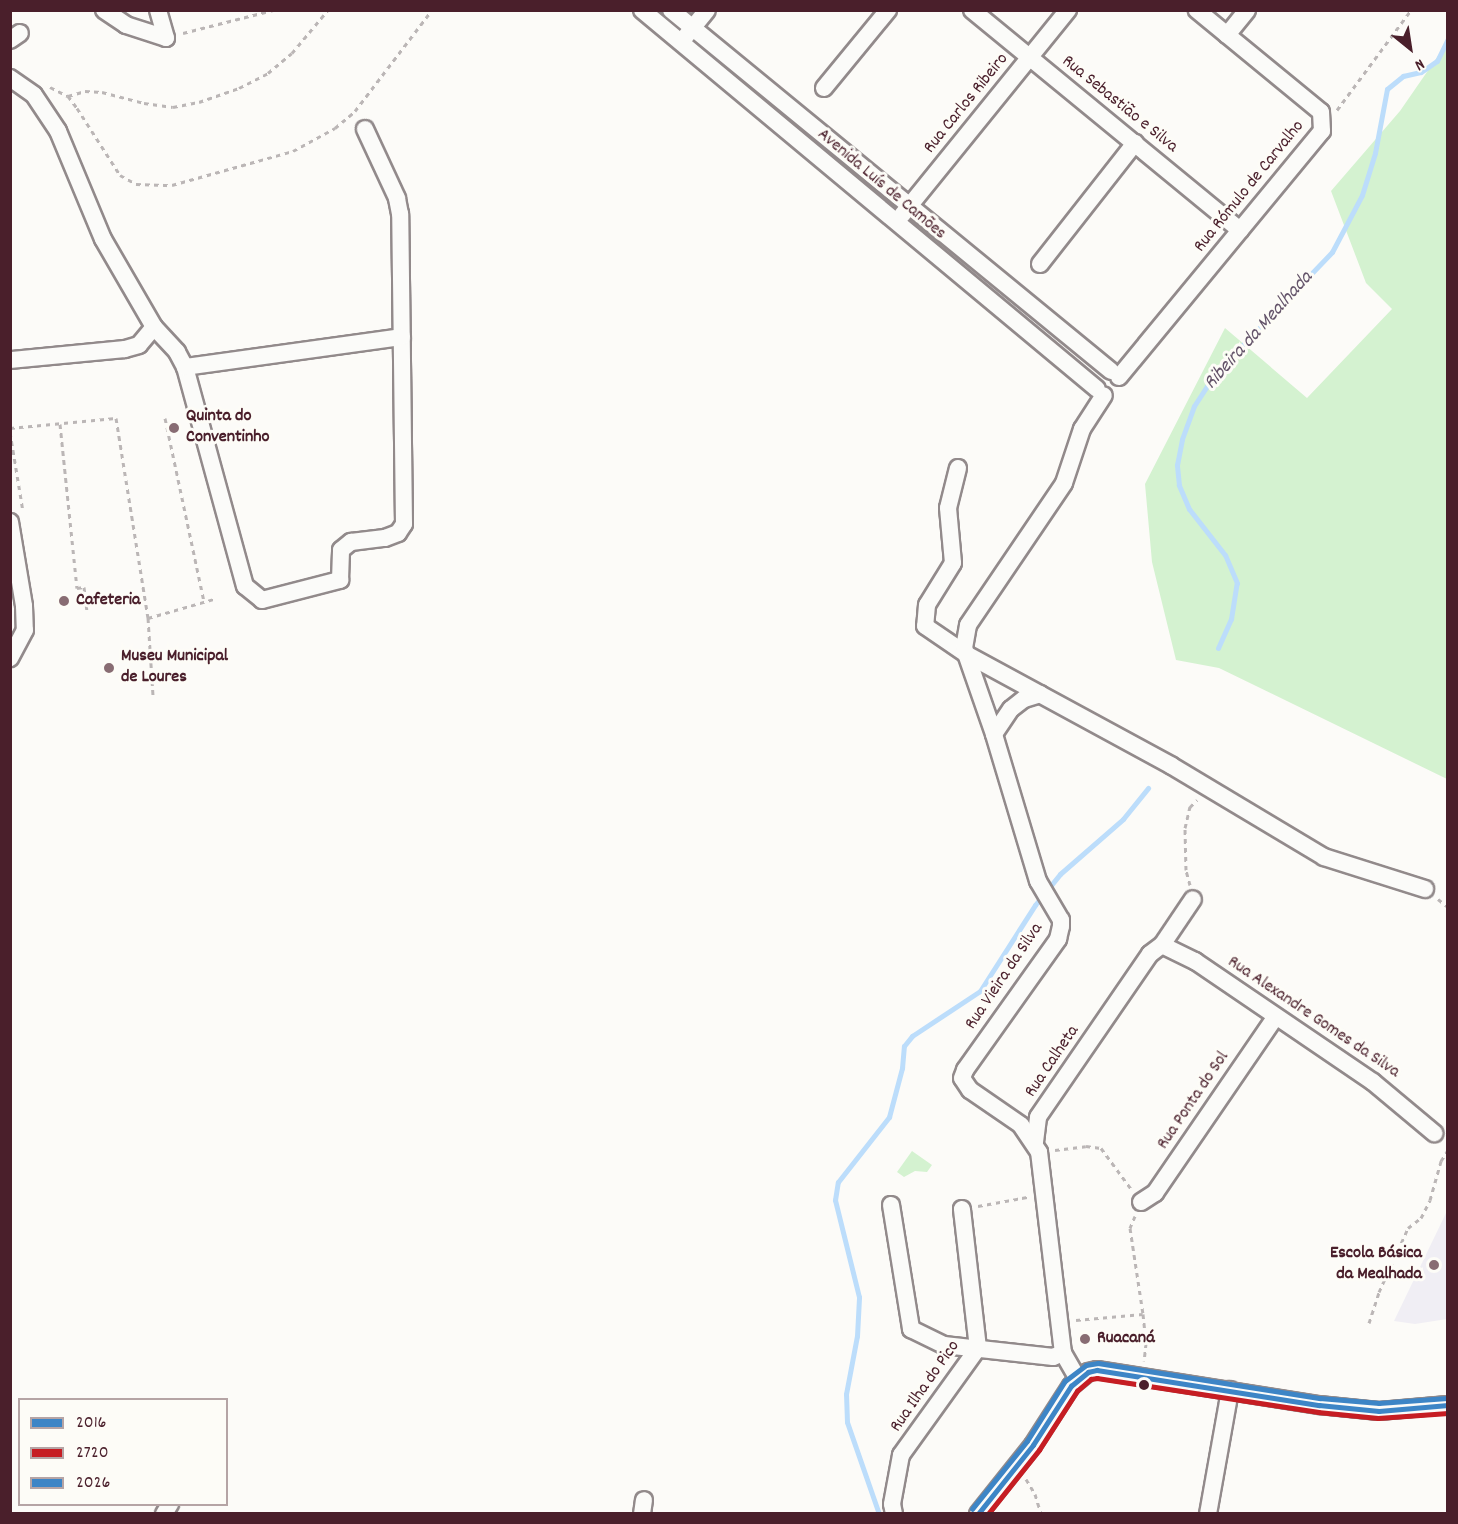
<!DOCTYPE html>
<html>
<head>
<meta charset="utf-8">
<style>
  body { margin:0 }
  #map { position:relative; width:1458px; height:1524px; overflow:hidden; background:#fcfbf8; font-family:Dekko,sans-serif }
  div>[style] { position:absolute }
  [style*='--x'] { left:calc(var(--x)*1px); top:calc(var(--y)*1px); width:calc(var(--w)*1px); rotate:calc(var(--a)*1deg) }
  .built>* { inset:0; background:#f0eef4 }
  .green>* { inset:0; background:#d4f2d0 }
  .stream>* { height:5px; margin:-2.5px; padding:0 2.5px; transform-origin:2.5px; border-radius:2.5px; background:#bcddfb }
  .path>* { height:3px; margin-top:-1.5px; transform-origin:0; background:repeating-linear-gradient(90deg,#bbb6b6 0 4.5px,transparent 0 9px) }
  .roads { filter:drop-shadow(2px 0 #928a8b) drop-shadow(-2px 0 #928a8b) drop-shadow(0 2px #928a8b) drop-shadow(0 -2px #928a8b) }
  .minor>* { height:16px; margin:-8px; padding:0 8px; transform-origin:8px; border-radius:8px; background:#fbfbf9 }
  .bus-1>* { height:4.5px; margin:-2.25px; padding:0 2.25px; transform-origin:2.25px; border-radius:2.25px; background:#3d85c6 }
  .bus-2>* { height:4.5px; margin:-2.25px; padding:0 2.25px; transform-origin:2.25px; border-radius:2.25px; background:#c61d23 }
  .bus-3>* { height:4.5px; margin:-2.25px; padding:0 2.25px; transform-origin:2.25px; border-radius:2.25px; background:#3d85c6 }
  .dots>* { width:16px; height:16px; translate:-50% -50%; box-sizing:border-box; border:3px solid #fdfcf7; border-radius:50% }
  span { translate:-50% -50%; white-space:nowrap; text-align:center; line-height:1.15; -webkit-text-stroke:6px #fdfcf7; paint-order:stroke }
  .street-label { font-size:18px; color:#4a1f2b }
  .poi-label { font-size:18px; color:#4a1f2b; font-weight:700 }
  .left { translate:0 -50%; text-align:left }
  .right { translate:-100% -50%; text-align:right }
  .water-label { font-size:20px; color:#64546a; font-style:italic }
  .frame { position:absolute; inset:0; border:12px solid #4a1f2b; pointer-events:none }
  .legend { position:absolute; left:18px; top:1398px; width:210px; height:108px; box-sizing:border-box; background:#fdfcf7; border:2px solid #b5a4a5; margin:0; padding:8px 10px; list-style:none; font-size:18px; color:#4a1f2b }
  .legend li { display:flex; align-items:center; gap:12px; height:30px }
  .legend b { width:30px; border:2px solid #b5a4a5 }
  .north { position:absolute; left:1380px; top:18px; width:60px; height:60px; -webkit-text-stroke:4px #fdfcf7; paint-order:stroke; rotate:150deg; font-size:16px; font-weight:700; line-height:24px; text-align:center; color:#4a1f2b }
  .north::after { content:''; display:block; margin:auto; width:21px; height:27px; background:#4a1f2b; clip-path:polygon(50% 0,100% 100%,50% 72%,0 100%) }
</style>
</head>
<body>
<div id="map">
  <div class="built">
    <i style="clip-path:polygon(1447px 1211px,1447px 1319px,1415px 1324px,1394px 1321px)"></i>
  </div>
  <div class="green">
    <i style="clip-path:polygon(1447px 43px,1447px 779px,1219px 668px,1176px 660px,1152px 562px,1145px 484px,1225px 328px,1307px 398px,1392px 309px,1366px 283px,1331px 191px,1400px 111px)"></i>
    <i style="clip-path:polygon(912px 1151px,932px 1165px,927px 1172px,915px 1171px,904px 1177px,897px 1172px)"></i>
  </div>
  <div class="stream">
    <i style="--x:1218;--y:648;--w:32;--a:-66"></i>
    <i style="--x:1231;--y:619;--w:36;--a:-81"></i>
    <i style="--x:1237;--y:583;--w:30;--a:-113"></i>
    <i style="--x:1225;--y:555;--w:58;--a:-128"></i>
    <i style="--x:1189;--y:509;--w:26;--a:-113"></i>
    <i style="--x:1179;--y:485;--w:20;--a:-96"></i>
    <i style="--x:1177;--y:465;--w:26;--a:-79"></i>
    <i style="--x:1182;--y:439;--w:35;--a:-70"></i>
    <i style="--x:1194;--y:406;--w:38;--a:-57"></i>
    <i style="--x:1215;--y:374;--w:169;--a:-46.2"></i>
    <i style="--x:1332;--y:252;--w:64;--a:-62.2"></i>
    <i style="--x:1362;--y:195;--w:44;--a:-72.8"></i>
    <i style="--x:1375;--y:153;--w:65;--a:-79.4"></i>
    <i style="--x:1387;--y:89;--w:21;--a:-39"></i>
    <i style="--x:1403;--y:76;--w:18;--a:-13"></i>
    <i style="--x:1421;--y:72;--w:19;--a:-35"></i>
    <i style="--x:1437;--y:61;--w:25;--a:-64"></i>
    <i style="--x:879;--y:1514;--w:97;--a:-109.2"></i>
    <i style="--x:847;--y:1422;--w:28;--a:-92"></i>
    <i style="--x:846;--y:1394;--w:59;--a:-79.3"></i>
    <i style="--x:857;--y:1336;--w:39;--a:-87"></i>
    <i style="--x:859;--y:1297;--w:100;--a:-103.9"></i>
    <i style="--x:835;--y:1200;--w:18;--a:-81"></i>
    <i style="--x:838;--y:1182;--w:83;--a:-51.9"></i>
    <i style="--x:889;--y:1117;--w:51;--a:-75.1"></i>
    <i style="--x:902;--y:1068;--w:22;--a:-85"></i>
    <i style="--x:904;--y:1046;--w:13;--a:-51"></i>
    <i style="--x:912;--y:1036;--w:82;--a:-33.5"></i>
    <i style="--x:980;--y:991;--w:102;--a:-57.4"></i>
    <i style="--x:1035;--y:905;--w:40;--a:-51"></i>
    <i style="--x:1060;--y:874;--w:84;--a:-41.1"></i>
    <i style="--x:1123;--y:819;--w:40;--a:-51"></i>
  </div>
  <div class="path">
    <i style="--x:183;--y:33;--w:93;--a:-14.3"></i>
    <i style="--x:50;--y:87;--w:20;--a:27"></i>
    <i style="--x:68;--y:96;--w:15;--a:53"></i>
    <i style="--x:77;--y:108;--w:80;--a:57.3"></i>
    <i style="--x:120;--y:175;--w:18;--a:29"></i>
    <i style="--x:136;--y:184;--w:36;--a:2"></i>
    <i style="--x:172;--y:185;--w:126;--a:-15.7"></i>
    <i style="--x:293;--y:151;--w:48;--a:-28.7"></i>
    <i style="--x:335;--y:128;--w:26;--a:-40"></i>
    <i style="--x:355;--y:111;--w:127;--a:-52.7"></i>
    <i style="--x:68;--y:96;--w:18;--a:-16"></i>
    <i style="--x:85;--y:91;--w:17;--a:3"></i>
    <i style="--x:102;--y:92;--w:43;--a:14.7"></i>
    <i style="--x:144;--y:103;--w:29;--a:8"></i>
    <i style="--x:173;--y:107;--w:26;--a:-11"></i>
    <i style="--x:199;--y:102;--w:42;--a:-19.3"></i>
    <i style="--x:239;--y:88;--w:33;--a:-27"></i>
    <i style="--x:268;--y:73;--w:31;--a:-40"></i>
    <i style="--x:292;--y:53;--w:56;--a:-50.1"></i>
    <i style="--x:1337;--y:110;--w:124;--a:-53.5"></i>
    <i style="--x:165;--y:418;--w:188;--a:78"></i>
    <i style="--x:60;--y:424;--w:165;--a:84.1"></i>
    <i style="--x:77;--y:588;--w:7;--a:-8"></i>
    <i style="--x:84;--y:587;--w:26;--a:83"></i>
    <i style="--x:10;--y:428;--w:106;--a:-5.4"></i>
    <i style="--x:116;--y:418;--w:203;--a:80.9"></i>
    <i style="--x:148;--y:618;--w:78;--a:86.3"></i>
    <i style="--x:10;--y:432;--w:80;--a:80.7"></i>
    <i style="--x:148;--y:618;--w:69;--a:-16.1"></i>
    <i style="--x:1190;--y:885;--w:16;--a:-105"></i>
    <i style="--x:1186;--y:870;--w:42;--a:-91.4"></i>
    <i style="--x:1185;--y:828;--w:22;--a:-77"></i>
    <i style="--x:1190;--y:807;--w:10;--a:-45"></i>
    <i style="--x:1438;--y:899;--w:13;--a:39"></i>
    <i style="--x:1055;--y:1150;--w:31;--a:-7"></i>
    <i style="--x:1086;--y:1146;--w:15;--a:8"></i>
    <i style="--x:1101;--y:1148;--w:52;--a:53.6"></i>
    <i style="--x:978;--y:1206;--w:50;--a:-10.4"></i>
    <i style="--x:1135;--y:1216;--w:13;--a:113"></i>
    <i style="--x:1130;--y:1228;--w:87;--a:81.4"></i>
    <i style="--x:1143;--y:1314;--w:29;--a:84"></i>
    <i style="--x:1146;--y:1343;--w:18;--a:96"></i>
    <i style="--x:1076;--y:1320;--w:67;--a:-5.1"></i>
    <i style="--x:1369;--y:1323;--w:33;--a:-72"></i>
    <i style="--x:1379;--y:1292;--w:70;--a:-65.6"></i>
    <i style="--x:1408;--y:1228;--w:16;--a:-38"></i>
    <i style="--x:1421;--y:1218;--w:20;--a:-63"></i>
    <i style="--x:1430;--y:1200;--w:41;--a:-74.2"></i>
    <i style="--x:1441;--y:1161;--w:13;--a:-58"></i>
    <i style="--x:1026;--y:1479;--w:17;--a:59"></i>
    <i style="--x:1035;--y:1494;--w:21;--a:73"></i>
  </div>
  <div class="roads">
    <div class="minor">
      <i style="--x:104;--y:10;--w:27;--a:34"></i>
      <i style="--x:126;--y:25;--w:42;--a:18"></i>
      <i style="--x:166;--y:38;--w:29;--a:-106"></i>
      <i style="--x:642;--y:10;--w:592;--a:39.79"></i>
      <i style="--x:671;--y:10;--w:569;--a:39.37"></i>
      <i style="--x:972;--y:10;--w:347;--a:39.4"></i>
      <i style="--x:1227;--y:35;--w:32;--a:-51"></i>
      <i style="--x:686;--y:36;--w:33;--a:-51"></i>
      <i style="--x:10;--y:40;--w:12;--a:-35"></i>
      <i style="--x:10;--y:78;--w:29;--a:35"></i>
      <i style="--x:34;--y:95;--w:43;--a:56.3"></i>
      <i style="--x:58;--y:131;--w:117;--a:67.4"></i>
      <i style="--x:103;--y:239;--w:102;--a:59.9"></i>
      <i style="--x:154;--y:327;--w:23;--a:130"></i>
      <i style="--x:139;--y:345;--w:15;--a:164"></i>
      <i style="--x:125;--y:349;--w:116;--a:174.5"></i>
      <i style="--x:824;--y:88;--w:101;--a:-50.6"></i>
      <i style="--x:902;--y:215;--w:264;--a:-51"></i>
      <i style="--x:1040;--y:264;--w:154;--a:-51.9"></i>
      <i style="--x:154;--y:327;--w:34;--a:47"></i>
      <i style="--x:177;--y:352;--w:17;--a:62"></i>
      <i style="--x:185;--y:367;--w:227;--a:74.7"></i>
      <i style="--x:245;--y:586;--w:22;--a:39"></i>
      <i style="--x:262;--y:600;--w:81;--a:-14.4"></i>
      <i style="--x:340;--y:580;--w:30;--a:-88"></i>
      <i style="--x:341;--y:550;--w:13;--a:-39"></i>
      <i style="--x:351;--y:542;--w:34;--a:-7"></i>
      <i style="--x:385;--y:538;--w:14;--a:-21"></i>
      <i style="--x:398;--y:533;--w:11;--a:-56"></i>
      <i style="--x:404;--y:524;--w:310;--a:-90.7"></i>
      <i style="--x:400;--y:214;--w:16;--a:-101"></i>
      <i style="--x:397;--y:198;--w:76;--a:-114.9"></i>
      <i style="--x:185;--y:367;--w:219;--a:-7.9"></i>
      <i style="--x:1119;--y:377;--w:319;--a:-50.5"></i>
      <i style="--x:1322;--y:131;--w:19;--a:-93"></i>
      <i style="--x:1321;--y:112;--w:161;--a:-140.6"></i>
      <i style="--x:958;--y:468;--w:41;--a:104"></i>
      <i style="--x:948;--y:508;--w:55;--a:84.8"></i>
      <i style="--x:953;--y:563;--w:49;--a:121.8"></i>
      <i style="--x:927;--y:605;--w:21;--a:95"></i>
      <i style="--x:925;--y:626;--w:50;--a:34.3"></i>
      <i style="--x:966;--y:654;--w:234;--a:28.5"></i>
      <i style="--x:1172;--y:766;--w:177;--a:30.9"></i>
      <i style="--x:1324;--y:857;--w:106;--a:17.6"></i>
      <i style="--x:10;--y:522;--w:85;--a:80.5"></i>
      <i style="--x:24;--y:606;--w:24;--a:88"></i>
      <i style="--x:25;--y:630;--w:32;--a:118"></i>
      <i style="--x:994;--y:734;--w:30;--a:-56"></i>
      <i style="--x:1011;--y:709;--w:16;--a:-38"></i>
      <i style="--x:1024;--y:699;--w:17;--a:-17"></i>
      <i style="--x:1162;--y:945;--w:37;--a:26"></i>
      <i style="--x:1195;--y:961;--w:215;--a:34.2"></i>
      <i style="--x:1373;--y:1082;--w:80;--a:39.9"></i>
      <i style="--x:1035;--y:1142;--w:25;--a:-83"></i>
      <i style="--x:1038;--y:1117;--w:198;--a:-55.5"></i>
      <i style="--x:1150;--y:954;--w:15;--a:-37"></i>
      <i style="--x:1162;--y:945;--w:55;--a:-56"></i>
      <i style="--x:1141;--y:1202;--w:17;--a:-33"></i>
      <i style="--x:1155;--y:1193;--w:212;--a:-55.6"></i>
      <i style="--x:891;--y:1205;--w:126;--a:80.8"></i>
      <i style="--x:911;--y:1329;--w:37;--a:26"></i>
      <i style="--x:944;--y:1345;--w:110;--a:6.3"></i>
      <i style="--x:1053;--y:1357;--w:11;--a:-22"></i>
      <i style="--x:1078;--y:1379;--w:30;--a:-120"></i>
      <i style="--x:1063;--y:1353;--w:202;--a:-96.8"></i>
      <i style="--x:1039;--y:1152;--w:32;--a:-124"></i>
      <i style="--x:1021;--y:1125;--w:62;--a:-145.5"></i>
      <i style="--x:970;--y:1090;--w:14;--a:-124"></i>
      <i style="--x:962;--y:1078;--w:9;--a:-69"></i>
      <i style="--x:965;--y:1070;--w:161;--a:-54.6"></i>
      <i style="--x:1058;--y:939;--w:13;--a:-77"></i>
      <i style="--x:1061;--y:926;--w:6;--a:-90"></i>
      <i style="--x:1061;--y:920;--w:45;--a:-120.5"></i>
      <i style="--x:1038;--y:881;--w:153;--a:-106.7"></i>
      <i style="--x:994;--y:734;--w:91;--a:-109.2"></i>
      <i style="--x:964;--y:648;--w:23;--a:-80"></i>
      <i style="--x:968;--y:625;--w:171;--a:-55.9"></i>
      <i style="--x:1064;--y:483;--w:57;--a:-71.6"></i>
      <i style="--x:1082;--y:429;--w:40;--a:-57.1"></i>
      <i style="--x:164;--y:1514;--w:12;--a:-59"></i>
      <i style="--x:642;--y:1514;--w:14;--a:-82"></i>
      <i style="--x:894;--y:1514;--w:10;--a:-101"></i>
      <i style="--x:892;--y:1504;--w:50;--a:-79.6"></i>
      <i style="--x:901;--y:1455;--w:132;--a:-54.3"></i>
      <i style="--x:978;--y:1348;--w:140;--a:-96.6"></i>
      <i style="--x:978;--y:1514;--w:88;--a:-51.4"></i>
      <i style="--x:1033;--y:1445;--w:70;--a:-57.2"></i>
      <i style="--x:1071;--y:1386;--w:22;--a:-39"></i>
      <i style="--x:1088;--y:1372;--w:9;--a:-13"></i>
      <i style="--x:1097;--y:1370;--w:225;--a:9"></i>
      <i style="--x:1319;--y:1405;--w:60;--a:5.7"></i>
      <i style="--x:1379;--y:1411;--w:69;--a:-5"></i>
      <i style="--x:1208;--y:1514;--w:126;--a:-79.9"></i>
    </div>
  </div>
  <div class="bus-1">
    <i style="--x:978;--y:1514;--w:88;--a:-51.4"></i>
    <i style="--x:1033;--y:1445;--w:70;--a:-57.2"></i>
    <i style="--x:1071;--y:1386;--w:22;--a:-39"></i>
    <i style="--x:1088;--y:1372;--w:9;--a:-13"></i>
    <i style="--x:1097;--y:1370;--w:225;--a:9"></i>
    <i style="--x:1319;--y:1405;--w:60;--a:5.7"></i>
    <i style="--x:1379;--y:1411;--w:69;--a:-5"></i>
  </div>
  <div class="bus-2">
    <i style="--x:988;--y:1514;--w:82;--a:-51.4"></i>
    <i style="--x:1039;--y:1450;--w:70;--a:-57.2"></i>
    <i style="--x:1077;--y:1391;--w:18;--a:-41"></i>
    <i style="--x:1091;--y:1379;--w:6;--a:-9"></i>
    <i style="--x:1097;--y:1378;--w:224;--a:8.7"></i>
    <i style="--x:1318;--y:1412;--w:60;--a:5.7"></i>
    <i style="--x:1378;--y:1418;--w:70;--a:-4.1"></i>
  </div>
  <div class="bus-3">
    <i style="--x:972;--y:1509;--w:87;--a:-51"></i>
    <i style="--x:1027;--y:1441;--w:71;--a:-57.7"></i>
    <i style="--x:1065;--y:1381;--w:26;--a:-37"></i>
    <i style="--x:1086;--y:1365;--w:12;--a:-9"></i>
    <i style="--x:1098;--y:1363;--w:225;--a:9"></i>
    <i style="--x:1320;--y:1398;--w:59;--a:4.8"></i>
    <i style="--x:1379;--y:1403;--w:68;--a:-4.2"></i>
  </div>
  <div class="dots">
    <i style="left:174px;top:428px;background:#886c73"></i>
    <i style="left:64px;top:601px;background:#886c73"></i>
    <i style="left:109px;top:668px;background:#886c73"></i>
    <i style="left:1434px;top:1265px;background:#886c73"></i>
    <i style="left:1085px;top:1339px;background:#886c73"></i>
    <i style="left:1144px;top:1385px;background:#4a1f2b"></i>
  </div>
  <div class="street-label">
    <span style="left:967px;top:104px;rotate:-51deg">Rua Carlos Ribeiro</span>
    <span style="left:1119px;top:105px;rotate:39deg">Rua Sebastião e Silva</span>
    <span style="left:881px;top:185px;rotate:40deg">Avenida Luís de Camões</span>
    <span style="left:1250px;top:187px;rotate:-51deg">Rua Rómulo de Carvalho</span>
    <span style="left:1005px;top:977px;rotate:-56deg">Rua Vieira da Silva</span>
    <span style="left:1313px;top:1018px;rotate:34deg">Rua Alexandre Gomes da Silva</span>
    <span style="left:1053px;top:1062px;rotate:-56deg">Rua Calheta</span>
    <span style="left:1194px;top:1101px;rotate:-56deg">Rua Ponta do Sol</span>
    <span style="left:926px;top:1387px;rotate:-55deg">Rua Ilha do Pico</span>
  </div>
  <div class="poi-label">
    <span class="left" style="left:186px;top:428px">Quinta do<br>Conventinho</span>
    <span class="left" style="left:76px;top:601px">Cafeteria</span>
    <span class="left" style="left:121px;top:668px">Museu Municipal<br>de Loures</span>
    <span class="right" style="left:1422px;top:1265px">Escola Básica<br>da Mealhada</span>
    <span class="left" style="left:1097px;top:1339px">Ruacaná</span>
  </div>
  <div class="water-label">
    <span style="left:1259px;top:331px;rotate:-48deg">Ribeira da Mealhada</span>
  </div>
  <div class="frame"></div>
  <ul class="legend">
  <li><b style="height:8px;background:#3d85c6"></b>2016</li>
  <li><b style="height:8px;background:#c61d23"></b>2720</li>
  <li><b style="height:8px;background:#3d85c6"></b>2026</li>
  </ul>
  <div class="north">N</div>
</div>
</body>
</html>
